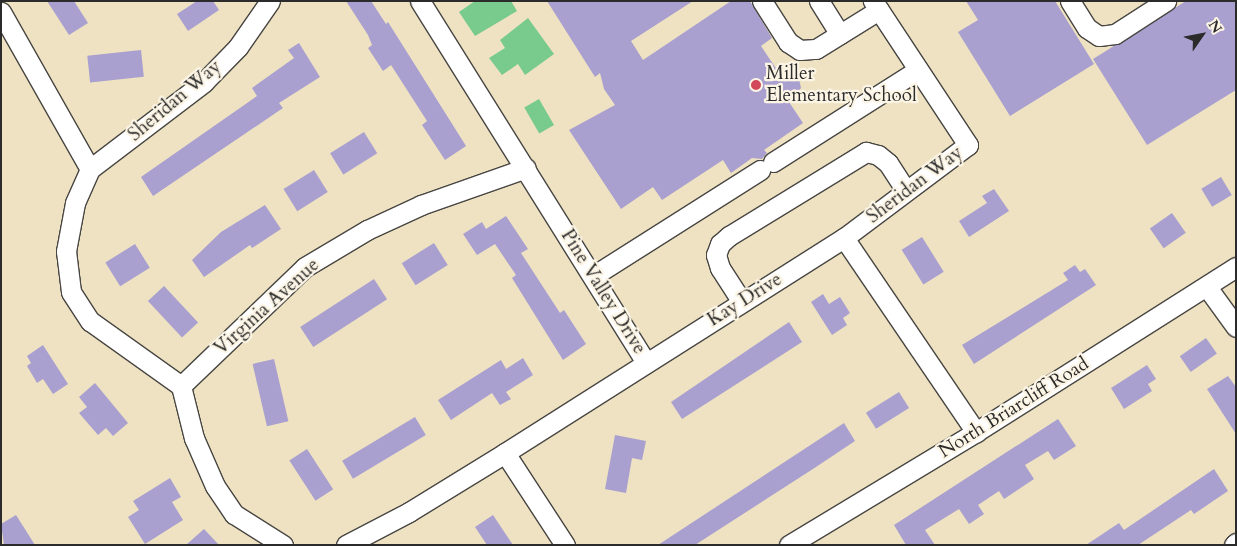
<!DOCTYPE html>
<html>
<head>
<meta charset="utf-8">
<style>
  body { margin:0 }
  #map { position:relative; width:1237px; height:546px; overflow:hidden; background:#eee2c2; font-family:Cardo,serif }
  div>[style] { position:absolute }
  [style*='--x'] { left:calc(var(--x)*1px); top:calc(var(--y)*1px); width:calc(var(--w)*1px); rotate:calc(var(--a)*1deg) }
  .green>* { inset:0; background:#78cb8d; transform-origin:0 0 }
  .building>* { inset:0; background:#a9a0cf; transform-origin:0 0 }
  .roads { filter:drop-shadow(1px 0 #484642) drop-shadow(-1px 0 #484642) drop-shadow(0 1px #484642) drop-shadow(0 -1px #484642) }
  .minor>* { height:19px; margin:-9.5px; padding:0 9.5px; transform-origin:9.5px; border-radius:9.5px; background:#fff }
  .dots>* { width:14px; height:14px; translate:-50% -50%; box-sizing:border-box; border:2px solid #fcf5e5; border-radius:50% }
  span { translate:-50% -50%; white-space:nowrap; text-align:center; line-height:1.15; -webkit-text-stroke:4.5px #fcf5e5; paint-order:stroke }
  .poi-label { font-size:19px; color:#2b2b2b }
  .left { translate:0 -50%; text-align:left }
  .street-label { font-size:19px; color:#2b2b2b }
  .frame { position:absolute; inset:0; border:2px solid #2b2b2b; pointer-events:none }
  .north { position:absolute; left:1177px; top:10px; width:50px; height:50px; -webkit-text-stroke:4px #fcf5e5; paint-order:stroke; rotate:57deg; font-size:14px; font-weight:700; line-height:20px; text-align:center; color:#2b2b2b }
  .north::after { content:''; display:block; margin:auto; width:18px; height:22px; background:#2b2b2b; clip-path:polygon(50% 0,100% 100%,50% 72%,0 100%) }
</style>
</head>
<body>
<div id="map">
  <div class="green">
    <i style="clip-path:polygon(475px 1px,511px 1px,517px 11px,475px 36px,459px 12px)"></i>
    <i style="clip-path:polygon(528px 18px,554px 54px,525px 75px,518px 64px,502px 75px,489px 58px,505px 48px,500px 40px)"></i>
    <i style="left:539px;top:99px;width:30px;height:17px;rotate:60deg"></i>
  </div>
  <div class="building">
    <i style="clip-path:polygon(47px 1px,74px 1px,88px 23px,69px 35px)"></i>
    <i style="clip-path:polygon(197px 1px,213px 1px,219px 10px,188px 31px,177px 14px)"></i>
    <i style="clip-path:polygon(346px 1px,371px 1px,386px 24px,388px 22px,466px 146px,445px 160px,422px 125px,427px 121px,391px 65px,383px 71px,368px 48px,372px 45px,368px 35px)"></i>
    <i style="clip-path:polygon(547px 1px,693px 1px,631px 41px,643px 60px,731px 1px,750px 1px,772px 38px,761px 46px,783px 79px,798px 75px,801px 88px,789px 102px,803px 123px,764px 150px,767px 153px,762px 159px,752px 158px,731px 173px,723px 160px,662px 200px,653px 187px,621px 209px,569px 130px,615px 105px,604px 89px,600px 73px,595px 77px)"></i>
    <i style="clip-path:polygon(966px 1px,1055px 1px,1094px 64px,1010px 116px,958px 32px,978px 20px)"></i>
    <i style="clip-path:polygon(1186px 1px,1236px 1px,1236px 90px,1147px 145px,1093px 59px)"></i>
    <i style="clip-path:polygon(299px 43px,320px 77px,279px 103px,283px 108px,153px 196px,141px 177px,257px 96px,252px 88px,294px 58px,288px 50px)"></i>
    <i style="left:141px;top:50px;width:27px;height:54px;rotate:84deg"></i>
    <i style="left:364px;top:132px;width:25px;height:40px;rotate:58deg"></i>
    <i style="left:314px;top:170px;width:26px;height:36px;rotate:58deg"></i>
    <i style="left:1221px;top:177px;width:21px;height:23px;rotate:59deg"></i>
    <i style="clip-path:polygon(994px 189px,1009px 211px,969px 237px,959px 221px,987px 203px,982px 196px)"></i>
    <i style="clip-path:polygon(265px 205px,281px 229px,252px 248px,250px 245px,204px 277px,192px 260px,221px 232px)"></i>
    <i style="left:1172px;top:213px;width:24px;height:27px;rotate:55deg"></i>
    <i style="clip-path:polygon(506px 216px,528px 249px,521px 253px,560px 313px,564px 310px,586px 344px,563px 360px,512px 278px,516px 275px,495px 244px,477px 255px,463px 234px,482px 222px,486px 229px)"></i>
    <i style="left:922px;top:237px;width:41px;height:24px;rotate:58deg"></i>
    <i style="left:434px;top:243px;width:26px;height:38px;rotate:58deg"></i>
    <i style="left:135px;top:244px;width:28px;height:35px;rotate:58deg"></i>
    <i style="clip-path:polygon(1075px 265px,1080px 272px,1085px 269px,1096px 285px,974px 364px,962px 345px,1068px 280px,1063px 273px)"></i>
    <i style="left:374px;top:279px;width:24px;height:88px;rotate:57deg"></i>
    <i style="left:164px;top:286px;width:50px;height:22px;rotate:47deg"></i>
    <i style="clip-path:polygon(823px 294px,829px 304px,840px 297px,850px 313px,843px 318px,847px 325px,832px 335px,811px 302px)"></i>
    <i style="clip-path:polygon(789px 322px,802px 342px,682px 419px,671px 402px)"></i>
    <i style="left:1206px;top:338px;width:19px;height:32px;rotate:55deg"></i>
    <i style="clip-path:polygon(43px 345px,68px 384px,53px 394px,43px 379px,37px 383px,27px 366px,31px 363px,27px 356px)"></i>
    <i style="clip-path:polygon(523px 358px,533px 375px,506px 392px,511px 399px,500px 405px,492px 393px,451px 420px,438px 400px,501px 360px,506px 369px)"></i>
    <i style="left:274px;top:359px;width:64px;height:22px;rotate:77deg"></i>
    <i style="clip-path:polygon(1147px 365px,1156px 379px,1148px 384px,1152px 391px,1124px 409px,1111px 388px)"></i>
    <i style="clip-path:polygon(1228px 376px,1236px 387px,1236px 434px,1207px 389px)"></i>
    <i style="clip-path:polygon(95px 383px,128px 423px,113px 436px,106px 428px,98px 435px,79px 413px,87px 407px,79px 397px)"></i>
    <i style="left:899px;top:392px;width:19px;height:39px;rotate:58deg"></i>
    <i style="left:415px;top:417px;width:21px;height:85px;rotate:59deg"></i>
    <i style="clip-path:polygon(1058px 419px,1076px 446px,1054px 460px,1048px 451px,1025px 465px,1034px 479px,1004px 499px,999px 491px,978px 505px,984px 514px,969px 524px,959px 509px,925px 530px,935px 545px,906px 545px,894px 525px)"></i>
    <i style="clip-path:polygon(844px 423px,855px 441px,816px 467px,695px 545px,658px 545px)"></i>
    <i style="clip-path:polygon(615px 435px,646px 441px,642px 460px,632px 458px,626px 493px,605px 489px)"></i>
    <i style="left:307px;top:449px;width:48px;height:21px;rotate:57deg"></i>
    <i style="clip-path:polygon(1214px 469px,1228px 491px,1194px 514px,1191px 510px,1138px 545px,1086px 545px,1119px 523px,1124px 530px)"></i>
    <i style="clip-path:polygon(170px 478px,181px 497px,172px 502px,183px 520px,145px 544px,128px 517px,139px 510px,133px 501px)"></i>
    <i style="clip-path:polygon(16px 515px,35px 545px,4px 545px,1px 524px)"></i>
    <i style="clip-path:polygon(493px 515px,513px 545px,487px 545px,475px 527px)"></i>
    <i style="clip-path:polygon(204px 529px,219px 545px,186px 545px)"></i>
  </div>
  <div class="roads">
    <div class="minor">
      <i style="--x:420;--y:1;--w:426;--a:58"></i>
      <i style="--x:762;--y:1;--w:49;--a:57.6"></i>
      <i style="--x:788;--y:42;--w:14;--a:34"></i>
      <i style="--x:800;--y:50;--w:16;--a:-4"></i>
      <i style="--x:816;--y:49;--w:74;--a:-31.8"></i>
      <i style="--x:819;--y:1;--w:39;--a:58"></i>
      <i style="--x:1070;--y:1;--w:32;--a:58"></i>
      <i style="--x:1087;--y:28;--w:14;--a:34"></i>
      <i style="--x:1099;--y:36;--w:16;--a:-7"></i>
      <i style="--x:1115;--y:34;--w:61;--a:-32.9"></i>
      <i style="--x:1;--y:12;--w:180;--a:60.5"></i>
      <i style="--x:90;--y:169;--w:37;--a:114"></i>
      <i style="--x:75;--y:203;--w:49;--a:100.6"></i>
      <i style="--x:66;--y:251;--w:41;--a:83"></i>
      <i style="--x:71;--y:292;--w:35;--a:57"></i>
      <i style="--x:90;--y:321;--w:112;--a:35.5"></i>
      <i style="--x:181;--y:386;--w:54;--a:76"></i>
      <i style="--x:194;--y:438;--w:52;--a:66.4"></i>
      <i style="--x:215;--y:486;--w:34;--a:56"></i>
      <i style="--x:234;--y:514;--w:58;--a:32.3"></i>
      <i style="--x:773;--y:162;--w:172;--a:-32.4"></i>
      <i style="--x:90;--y:169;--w:143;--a:-37.3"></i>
      <i style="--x:204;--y:82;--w:49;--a:-45.8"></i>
      <i style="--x:238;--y:47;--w:56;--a:-55.2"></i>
      <i style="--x:844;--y:238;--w:235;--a:55.8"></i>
      <i style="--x:593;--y:276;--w:198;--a:-32.4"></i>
      <i style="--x:1207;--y:287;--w:49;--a:54.1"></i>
      <i style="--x:742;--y:302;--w:40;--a:-122.9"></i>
      <i style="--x:720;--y:268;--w:14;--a:-107"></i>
      <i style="--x:716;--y:255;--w:12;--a:-70"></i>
      <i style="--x:720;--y:244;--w:12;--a:-42"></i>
      <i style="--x:729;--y:236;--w:161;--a:-31.5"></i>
      <i style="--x:866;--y:152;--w:12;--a:14"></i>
      <i style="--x:878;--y:155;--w:13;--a:39"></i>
      <i style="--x:888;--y:163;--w:33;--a:57"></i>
      <i style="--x:181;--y:386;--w:172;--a:-43.8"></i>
      <i style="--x:305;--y:267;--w:72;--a:-30.8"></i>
      <i style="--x:367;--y:230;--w:60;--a:-24.8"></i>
      <i style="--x:421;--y:205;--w:111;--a:-19.4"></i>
      <i style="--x:505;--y:453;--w:110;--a:56.9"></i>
      <i style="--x:346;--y:545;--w:71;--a:-27.6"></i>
      <i style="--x:409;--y:512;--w:113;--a:-31.6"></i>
      <i style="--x:505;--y:453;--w:401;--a:-32.4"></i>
      <i style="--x:844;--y:238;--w:155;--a:-36.9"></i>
      <i style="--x:968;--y:145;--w:173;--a:-123.4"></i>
      <i style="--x:789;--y:545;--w:218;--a:-31.1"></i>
      <i style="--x:976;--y:432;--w:308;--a:-32.4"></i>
      <i style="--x:1234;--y:545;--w:3;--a:-45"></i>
    </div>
  </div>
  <div class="dots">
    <i style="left:756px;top:85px;background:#d1495b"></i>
  </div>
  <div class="poi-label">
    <span class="left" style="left:766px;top:85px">Miller<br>Elementary School</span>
  </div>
  <div class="street-label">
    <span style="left:175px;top:101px;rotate:-40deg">Sheridan Way</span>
    <span style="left:915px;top:185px;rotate:-37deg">Sheridan Way</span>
    <span style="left:603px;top:292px;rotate:58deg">Pine Valley Drive</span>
    <span style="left:745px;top:300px;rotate:-32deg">Kay Drive</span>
    <span style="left:267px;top:307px;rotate:-42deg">Virginia Avenue</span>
    <span style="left:1014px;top:408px;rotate:-32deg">North Briarcliff Road</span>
  </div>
  <div class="frame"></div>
  <div class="north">N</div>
</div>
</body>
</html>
